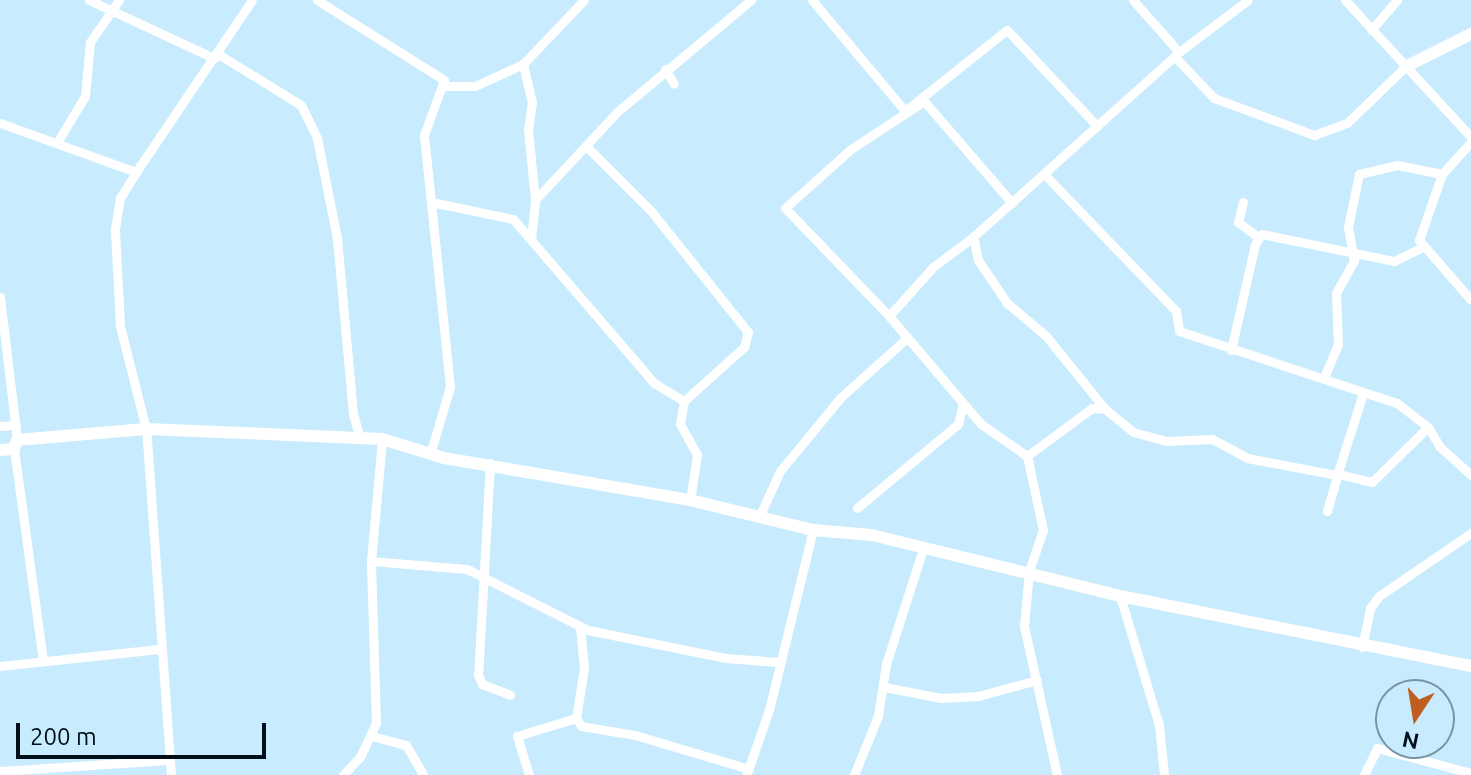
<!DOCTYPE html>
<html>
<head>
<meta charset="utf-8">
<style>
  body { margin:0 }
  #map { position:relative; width:1471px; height:775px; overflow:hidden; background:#c8ecfd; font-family:Ubuntu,sans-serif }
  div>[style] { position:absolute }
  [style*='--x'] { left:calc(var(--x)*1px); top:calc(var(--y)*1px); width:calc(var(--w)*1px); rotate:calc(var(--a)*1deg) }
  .street>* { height:9px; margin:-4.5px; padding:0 4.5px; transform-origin:4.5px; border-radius:4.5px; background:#fff }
  .secondary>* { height:12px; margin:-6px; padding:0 6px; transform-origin:6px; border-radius:6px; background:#fff }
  span { translate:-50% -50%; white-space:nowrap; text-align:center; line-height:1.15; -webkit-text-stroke:6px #c8ecfd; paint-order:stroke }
  .north { position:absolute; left:1375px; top:679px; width:80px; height:80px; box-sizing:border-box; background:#c8ecfd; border:2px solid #7894a2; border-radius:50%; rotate:192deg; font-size:22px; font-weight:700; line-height:32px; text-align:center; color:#000f19 }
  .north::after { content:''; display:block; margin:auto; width:28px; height:36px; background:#c05e21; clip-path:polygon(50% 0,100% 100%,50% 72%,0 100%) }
  .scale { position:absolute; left:16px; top:723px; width:250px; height:36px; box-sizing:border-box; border:4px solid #000f19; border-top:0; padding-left:10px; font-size:24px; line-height:28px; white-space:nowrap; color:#000f19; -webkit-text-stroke:6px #c8ecfd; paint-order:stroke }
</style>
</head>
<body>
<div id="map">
  <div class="street">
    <i style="--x:89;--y:0;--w:138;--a:24.9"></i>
    <i style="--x:317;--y:0;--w:150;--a:32.2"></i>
    <i style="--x:444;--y:80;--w:59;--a:110"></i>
    <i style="--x:424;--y:135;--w:253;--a:84.1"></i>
    <i style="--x:450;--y:387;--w:70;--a:106.6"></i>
    <i style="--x:812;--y:0;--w:145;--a:50"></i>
    <i style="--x:905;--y:111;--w:130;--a:-38.5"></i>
    <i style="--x:1007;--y:30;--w:132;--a:46.8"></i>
    <i style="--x:1133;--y:0;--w:69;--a:48.5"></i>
    <i style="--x:1345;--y:0;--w:186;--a:47.4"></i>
    <i style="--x:1371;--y:30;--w:40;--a:-49"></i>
    <i style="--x:218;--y:54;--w:97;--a:31.6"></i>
    <i style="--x:301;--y:105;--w:37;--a:64"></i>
    <i style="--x:317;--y:138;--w:102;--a:78.7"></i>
    <i style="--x:337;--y:238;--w:177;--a:84.8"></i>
    <i style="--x:353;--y:414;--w:25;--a:74"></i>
    <i style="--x:1175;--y:57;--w:57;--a:46.4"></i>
    <i style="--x:1214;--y:98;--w:107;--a:20.3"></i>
    <i style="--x:1314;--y:135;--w:35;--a:-20"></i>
    <i style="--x:1347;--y:123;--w:81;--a:-44"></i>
    <i style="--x:523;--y:64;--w:39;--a:77"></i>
    <i style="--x:532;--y:102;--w:27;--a:98"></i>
    <i style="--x:528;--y:129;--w:71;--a:84.4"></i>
    <i style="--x:665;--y:69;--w:17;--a:59"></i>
    <i style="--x:445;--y:86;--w:30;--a:0"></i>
    <i style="--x:475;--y:86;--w:53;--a:-24.6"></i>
    <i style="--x:523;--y:64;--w:88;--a:-46.4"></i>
    <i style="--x:0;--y:123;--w:145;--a:19.8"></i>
    <i style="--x:58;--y:141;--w:52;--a:-59"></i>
    <i style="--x:85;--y:96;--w:54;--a:-84.7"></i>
    <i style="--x:90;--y:42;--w:51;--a:-55.4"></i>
    <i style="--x:1471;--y:142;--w:43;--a:132.2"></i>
    <i style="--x:1442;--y:174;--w:70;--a:109.2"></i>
    <i style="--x:1419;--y:240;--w:79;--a:49.1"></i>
    <i style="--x:588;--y:148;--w:89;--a:45"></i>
    <i style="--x:651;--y:211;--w:155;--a:51.3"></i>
    <i style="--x:748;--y:332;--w:16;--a:105"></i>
    <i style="--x:744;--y:347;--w:81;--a:138"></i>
    <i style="--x:1045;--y:175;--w:189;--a:46.1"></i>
    <i style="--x:1176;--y:311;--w:20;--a:81"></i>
    <i style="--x:1179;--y:331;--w:230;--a:18.3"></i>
    <i style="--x:1397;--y:403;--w:39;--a:38"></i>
    <i style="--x:1428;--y:427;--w:23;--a:59"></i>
    <i style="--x:1440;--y:447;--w:42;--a:42.1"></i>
    <i style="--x:431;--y:202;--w:84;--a:11.7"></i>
    <i style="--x:513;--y:219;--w:216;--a:49.3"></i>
    <i style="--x:654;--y:383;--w:35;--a:31"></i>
    <i style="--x:684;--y:401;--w:23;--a:100"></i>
    <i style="--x:680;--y:424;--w:35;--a:61"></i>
    <i style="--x:697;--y:455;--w:46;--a:98.8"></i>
    <i style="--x:1243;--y:202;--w:21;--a:104"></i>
    <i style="--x:1238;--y:222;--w:25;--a:37"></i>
    <i style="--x:973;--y:237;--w:50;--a:143.1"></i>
    <i style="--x:933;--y:267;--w:66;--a:131.9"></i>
    <i style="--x:889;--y:316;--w:142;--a:49.6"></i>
    <i style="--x:981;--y:424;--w:56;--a:34.8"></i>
    <i style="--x:1027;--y:456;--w:76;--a:77.8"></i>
    <i style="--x:1043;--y:530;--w:43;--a:108.9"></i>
    <i style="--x:1029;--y:571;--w:55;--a:95.2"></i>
    <i style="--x:1024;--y:626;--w:153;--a:77.5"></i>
    <i style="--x:531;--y:239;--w:39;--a:-84"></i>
    <i style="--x:535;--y:200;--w:120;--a:-47"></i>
    <i style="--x:617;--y:112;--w:175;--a:-39.9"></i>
    <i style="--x:0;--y:297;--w:144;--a:83.2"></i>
    <i style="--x:889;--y:316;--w:150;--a:-133.9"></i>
    <i style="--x:785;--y:208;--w:89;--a:-41.8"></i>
    <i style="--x:851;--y:149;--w:87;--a:-33.3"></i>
    <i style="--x:924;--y:101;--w:135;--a:49.2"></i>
    <i style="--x:1231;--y:350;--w:109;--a:-77.2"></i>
    <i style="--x:1255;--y:244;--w:12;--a:-55"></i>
    <i style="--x:1262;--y:234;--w:135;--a:11.6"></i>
    <i style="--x:1394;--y:261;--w:32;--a:-26"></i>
    <i style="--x:1325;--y:375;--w:33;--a:-67"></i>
    <i style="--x:1338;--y:345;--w:52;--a:-92.2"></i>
    <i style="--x:1336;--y:293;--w:37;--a:-61"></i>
    <i style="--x:1354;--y:261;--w:35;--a:-100"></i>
    <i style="--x:1348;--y:227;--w:54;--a:-78.3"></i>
    <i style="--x:1359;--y:174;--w:39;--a:-13"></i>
    <i style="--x:1397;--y:165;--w:46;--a:11.3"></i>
    <i style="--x:1105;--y:409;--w:94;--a:-128.9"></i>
    <i style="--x:1046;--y:336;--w:51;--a:-139.8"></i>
    <i style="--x:1007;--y:303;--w:52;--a:-124"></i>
    <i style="--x:978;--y:260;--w:24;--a:-102"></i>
    <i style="--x:973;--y:237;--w:277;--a:-41.9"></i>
    <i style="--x:1179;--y:52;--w:86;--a:-37"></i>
    <i style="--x:0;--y:426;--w:16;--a:-4"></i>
    <i style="--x:14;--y:449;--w:213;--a:82.2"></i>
    <i style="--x:1027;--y:456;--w:81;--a:-36.4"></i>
    <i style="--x:1092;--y:408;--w:13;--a:4"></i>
    <i style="--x:1105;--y:409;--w:36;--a:39"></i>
    <i style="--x:1133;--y:432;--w:35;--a:15"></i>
    <i style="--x:1167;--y:441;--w:45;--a:-2.5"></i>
    <i style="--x:1212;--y:439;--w:40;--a:28"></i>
    <i style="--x:1247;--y:458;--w:92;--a:10.7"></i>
    <i style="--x:1337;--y:475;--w:86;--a:-72.4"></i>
    <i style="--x:490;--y:463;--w:212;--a:93.2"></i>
    <i style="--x:478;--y:675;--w:10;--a:66"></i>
    <i style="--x:482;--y:684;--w:30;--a:21"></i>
    <i style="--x:1339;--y:474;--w:34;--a:14"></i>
    <i style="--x:1372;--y:482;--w:78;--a:-44.5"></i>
    <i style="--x:857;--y:508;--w:131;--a:-39.7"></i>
    <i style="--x:958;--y:424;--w:21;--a:-76"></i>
    <i style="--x:1327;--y:511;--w:37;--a:-74"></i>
    <i style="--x:759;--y:517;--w:51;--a:-65.5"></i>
    <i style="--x:780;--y:471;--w:96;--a:-50.5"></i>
    <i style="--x:841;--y:397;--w:89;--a:-41.8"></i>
    <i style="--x:371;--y:561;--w:96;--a:4.8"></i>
    <i style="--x:467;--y:569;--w:136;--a:26.8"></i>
    <i style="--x:588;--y:630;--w:141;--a:11.5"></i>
    <i style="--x:726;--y:658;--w:52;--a:4.4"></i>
    <i style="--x:1120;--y:596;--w:135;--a:73.2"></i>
    <i style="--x:1159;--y:725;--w:50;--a:84.3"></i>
    <i style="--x:580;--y:627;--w:41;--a:84.4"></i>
    <i style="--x:584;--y:668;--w:51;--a:99.1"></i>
    <i style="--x:576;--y:718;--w:9;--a:58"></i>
    <i style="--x:581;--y:726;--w:55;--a:9.5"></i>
    <i style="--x:635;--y:735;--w:119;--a:16.6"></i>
    <i style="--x:1362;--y:647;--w:40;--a:-78"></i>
    <i style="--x:1370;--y:608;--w:15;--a:-53"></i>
    <i style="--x:1379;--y:596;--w:112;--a:-34.4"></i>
    <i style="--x:0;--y:666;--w:160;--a:-6.1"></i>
    <i style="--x:884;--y:687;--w:58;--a:10.9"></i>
    <i style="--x:941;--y:698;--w:37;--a:-3"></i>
    <i style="--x:978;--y:696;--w:61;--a:-15.2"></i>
    <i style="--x:372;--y:736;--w:35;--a:15"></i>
    <i style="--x:406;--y:745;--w:34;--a:60"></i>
    <i style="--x:0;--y:771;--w:169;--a:-3.7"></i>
    <i style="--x:747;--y:773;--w:67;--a:-70.8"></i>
    <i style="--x:769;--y:710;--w:185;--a:-76.3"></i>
    <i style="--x:171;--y:775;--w:347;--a:-94.1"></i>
    <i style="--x:146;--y:429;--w:106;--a:-104.2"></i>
    <i style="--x:120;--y:326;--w:97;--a:-93"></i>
    <i style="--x:115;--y:229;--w:31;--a:-81"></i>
    <i style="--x:120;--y:198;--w:31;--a:-58"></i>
    <i style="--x:136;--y:172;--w:207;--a:-56"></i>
    <i style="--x:343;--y:775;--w:25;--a:-47"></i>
    <i style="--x:360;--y:757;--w:38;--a:-65"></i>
    <i style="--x:376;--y:723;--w:162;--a:-91.8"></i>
    <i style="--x:371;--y:561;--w:122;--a:-84.8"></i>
    <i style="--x:529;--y:775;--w:41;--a:-107.1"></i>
    <i style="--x:517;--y:736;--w:62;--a:-17"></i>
    <i style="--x:854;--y:775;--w:64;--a:-67.9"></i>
    <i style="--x:878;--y:716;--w:53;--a:-81.3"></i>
    <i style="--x:886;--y:664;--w:121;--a:-72.2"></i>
    <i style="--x:1364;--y:775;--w:30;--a:-64"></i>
    <i style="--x:1377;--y:748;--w:97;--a:14.9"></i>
  </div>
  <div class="secondary">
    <i style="--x:1405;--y:67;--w:74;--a:-26.6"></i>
    <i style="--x:0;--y:450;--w:14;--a:-4"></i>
    <i style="--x:14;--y:449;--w:9;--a:-72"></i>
    <i style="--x:17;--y:440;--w:129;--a:-4.9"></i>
    <i style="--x:146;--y:429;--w:236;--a:2.4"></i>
    <i style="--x:382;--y:439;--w:65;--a:17"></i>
    <i style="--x:444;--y:458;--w:250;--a:9.7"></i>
    <i style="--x:690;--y:500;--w:127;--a:13.7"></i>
    <i style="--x:813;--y:530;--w:59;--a:4.8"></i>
    <i style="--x:872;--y:535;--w:255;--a:13.8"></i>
    <i style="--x:1120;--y:596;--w:358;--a:11.3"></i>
  </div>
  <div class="north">N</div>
  <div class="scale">200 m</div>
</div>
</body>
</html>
